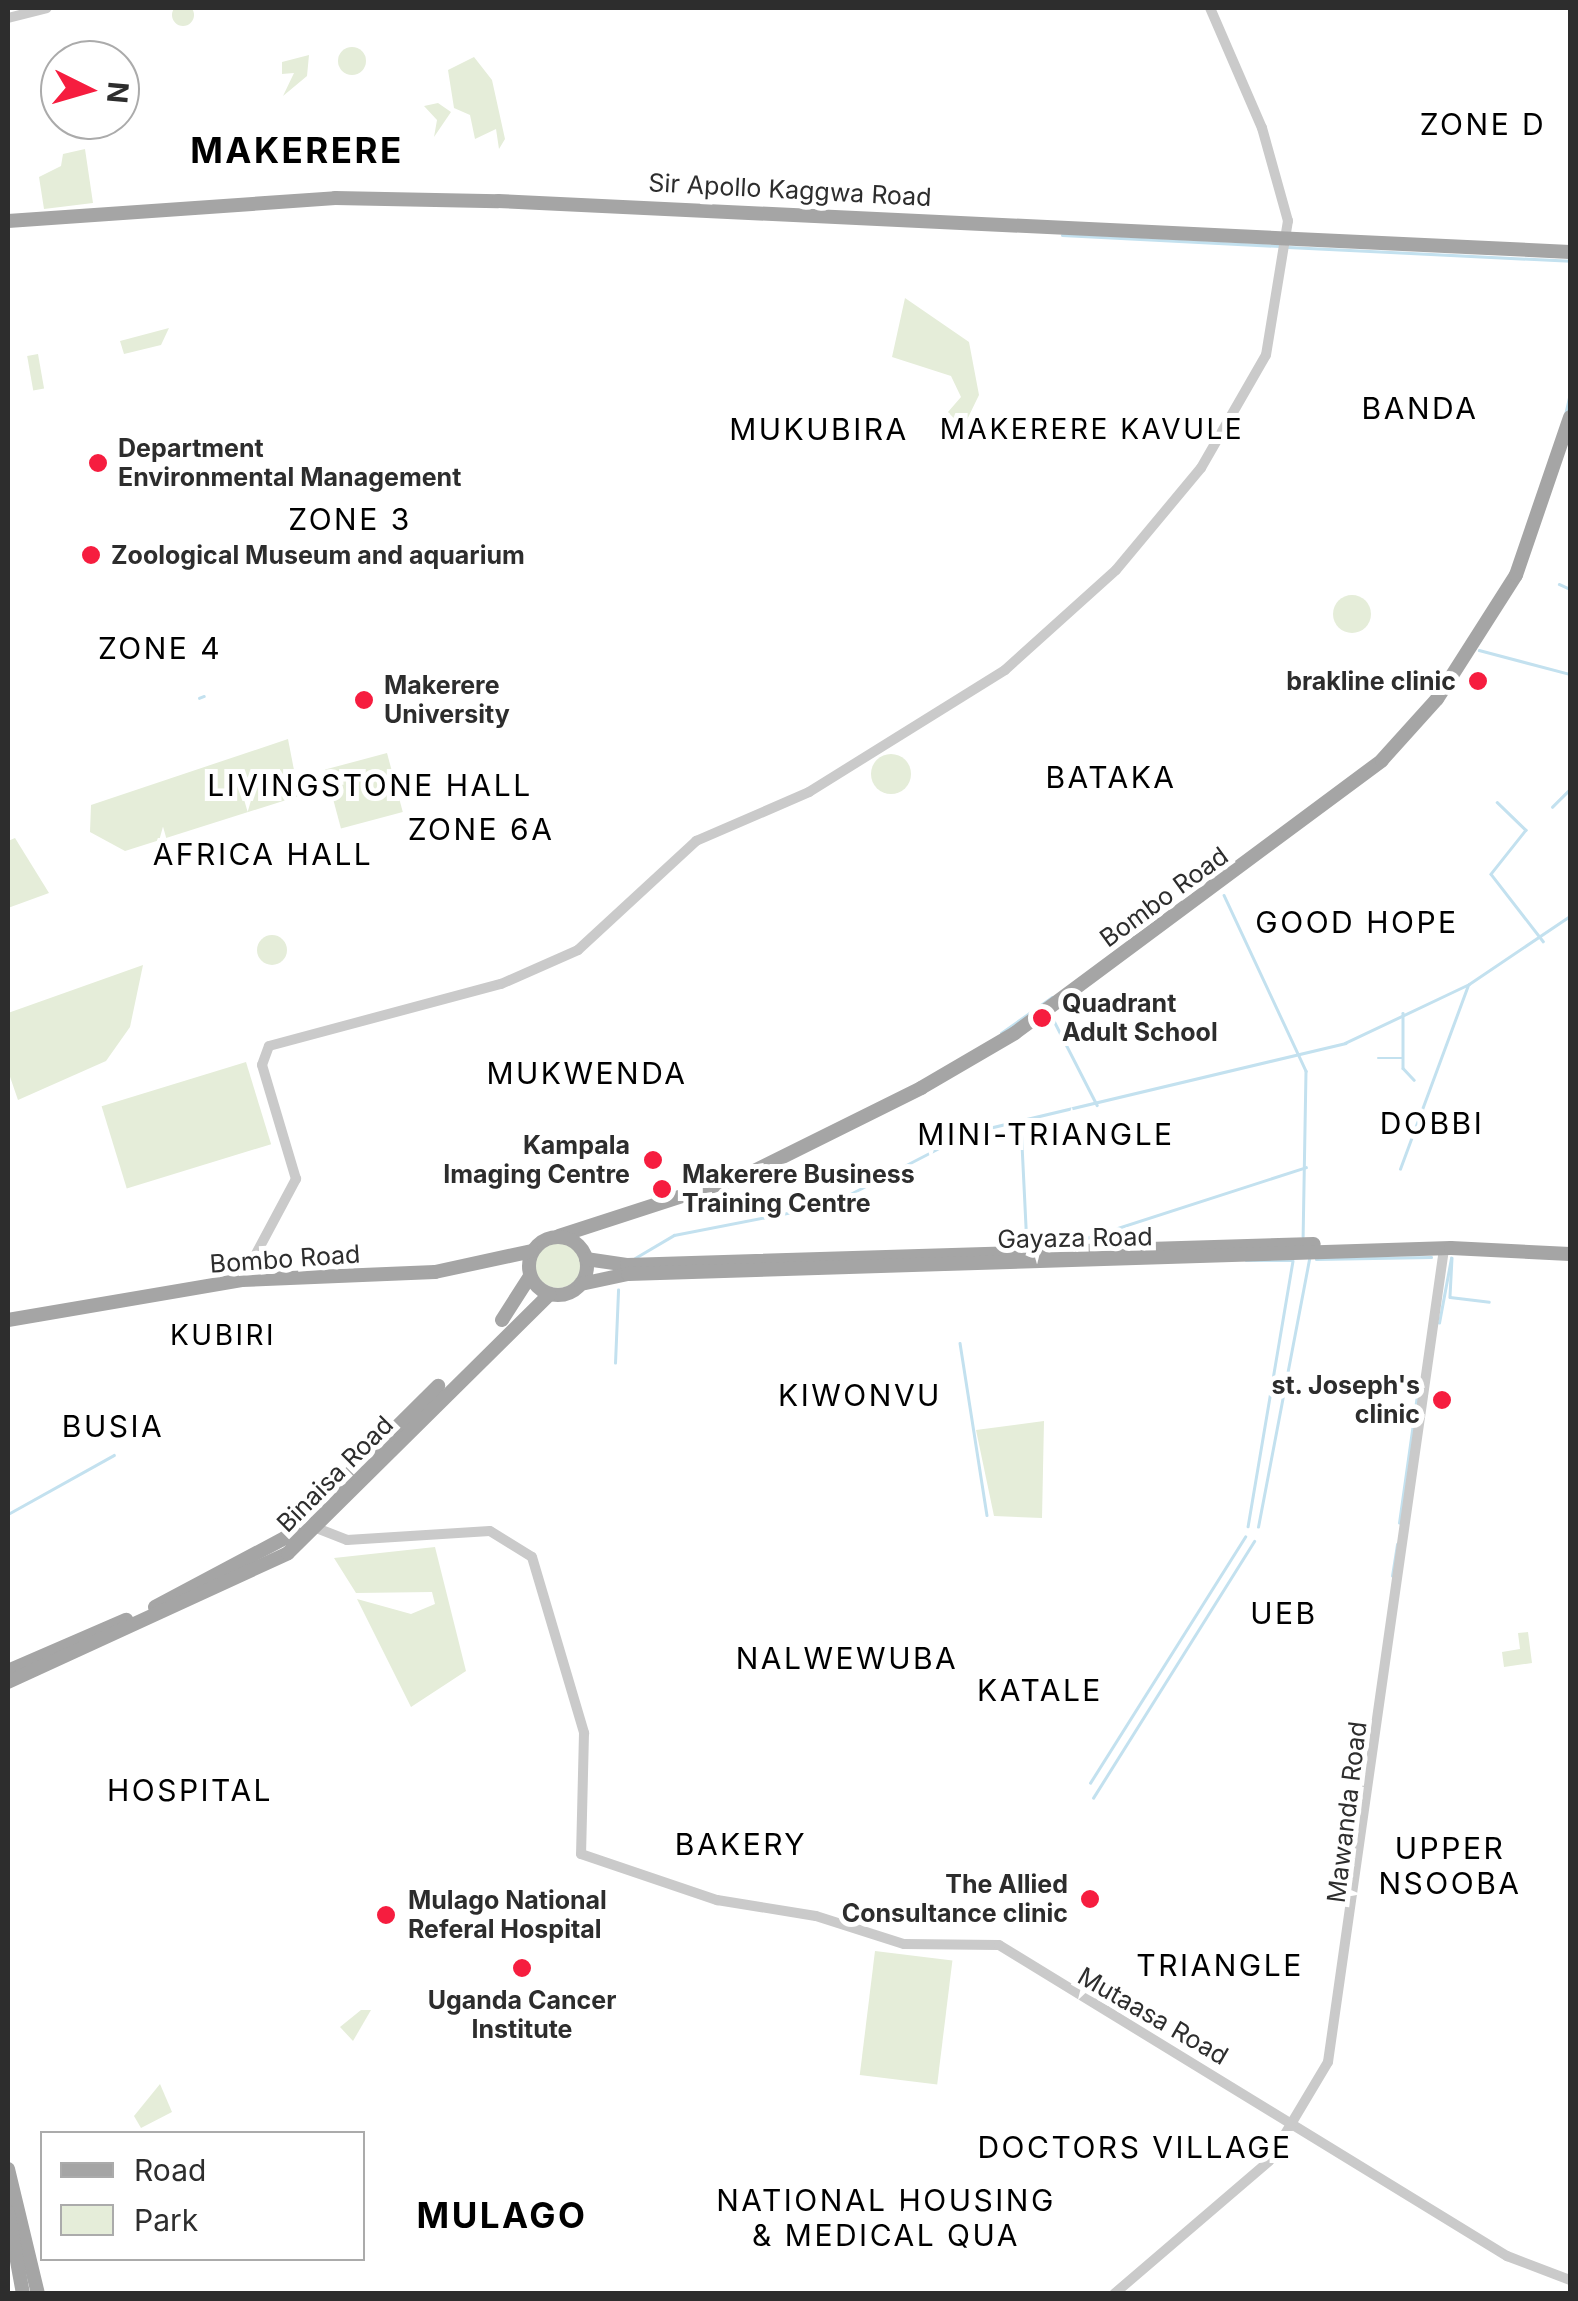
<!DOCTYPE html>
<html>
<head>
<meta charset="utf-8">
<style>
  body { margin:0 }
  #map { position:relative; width:1578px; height:2301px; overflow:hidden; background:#fff; font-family:Inter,sans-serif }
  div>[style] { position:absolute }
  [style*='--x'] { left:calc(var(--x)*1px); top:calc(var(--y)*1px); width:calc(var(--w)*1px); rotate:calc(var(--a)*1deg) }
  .green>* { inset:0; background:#e5edd9; transform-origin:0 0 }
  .round { border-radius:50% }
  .stream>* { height:2.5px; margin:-1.25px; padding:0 1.25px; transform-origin:1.25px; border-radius:1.25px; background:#c3e1ef }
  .minor>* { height:10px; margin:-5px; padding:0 5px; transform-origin:5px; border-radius:5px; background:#cacaca }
  .major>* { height:14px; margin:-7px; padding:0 7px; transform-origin:7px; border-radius:7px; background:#a5a5a5 }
  .major>.ring { margin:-7px; padding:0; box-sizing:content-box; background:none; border:14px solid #a5a5a5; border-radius:50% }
  .dots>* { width:28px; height:28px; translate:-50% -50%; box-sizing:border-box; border:5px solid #fff; border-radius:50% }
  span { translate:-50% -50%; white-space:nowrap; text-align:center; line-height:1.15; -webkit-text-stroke:10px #fff; paint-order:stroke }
  .street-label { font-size:25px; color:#2d2d2d }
  .poi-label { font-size:25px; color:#2d2d2d; font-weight:700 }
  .left { translate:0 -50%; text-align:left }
  .right { translate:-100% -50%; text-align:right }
  .neighbourhood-label { font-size:28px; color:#000; letter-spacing:2.5px }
  .quarter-label { font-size:30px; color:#000; letter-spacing:2.5px }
  .district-label { font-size:35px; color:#000; font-weight:700; letter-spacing:2.5px }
  .frame { position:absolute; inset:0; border:10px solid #2d2d2d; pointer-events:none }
  .legend { position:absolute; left:40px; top:2131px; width:325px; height:130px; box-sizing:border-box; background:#fff; border:2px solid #ababab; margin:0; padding:12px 18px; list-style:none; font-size:30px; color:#2d2d2d }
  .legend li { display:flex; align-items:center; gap:20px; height:50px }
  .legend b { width:50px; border:2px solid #ababab }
  .north { position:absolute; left:40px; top:40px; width:100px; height:100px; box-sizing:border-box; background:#fff; border:2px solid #ababab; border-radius:50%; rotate:95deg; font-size:28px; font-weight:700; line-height:40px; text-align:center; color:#2d2d2d }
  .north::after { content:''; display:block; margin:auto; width:35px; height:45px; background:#f61d3f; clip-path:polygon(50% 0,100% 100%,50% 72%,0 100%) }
</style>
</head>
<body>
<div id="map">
  <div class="green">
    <i class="round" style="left:172px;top:4px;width:22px;height:22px"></i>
    <i class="round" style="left:338px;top:47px;width:28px;height:28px"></i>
    <i style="clip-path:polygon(309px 55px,307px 76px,283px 96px,294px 73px,282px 74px,282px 62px)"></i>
    <i style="clip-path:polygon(474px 57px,492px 80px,505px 139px,499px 149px,496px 129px,475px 139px,470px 115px,454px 108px,448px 70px)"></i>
    <i style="clip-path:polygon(438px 103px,451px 112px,434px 137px,437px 120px,424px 106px)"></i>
    <i style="clip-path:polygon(85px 149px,93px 203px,44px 209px,39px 177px,61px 166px,63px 154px)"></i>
    <i style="clip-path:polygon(905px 298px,969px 342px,979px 395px,963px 428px,948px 412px,961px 397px,951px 376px,892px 357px)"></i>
    <i style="clip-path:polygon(169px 328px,161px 345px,124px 354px,120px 341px)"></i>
    <i style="left:38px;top:354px;width:35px;height:11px;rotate:80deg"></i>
    <i class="round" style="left:1333px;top:595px;width:38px;height:38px"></i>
    <i style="clip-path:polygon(288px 739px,299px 796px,125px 851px,90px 832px,91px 805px)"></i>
    <i style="left:387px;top:753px;width:61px;height:64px;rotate:75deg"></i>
    <i class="round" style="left:871px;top:754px;width:40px;height:40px"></i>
    <i style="clip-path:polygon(15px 838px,49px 893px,8px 908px,8px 841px)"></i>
    <i class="round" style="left:257px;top:935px;width:30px;height:30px"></i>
    <i style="clip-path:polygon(143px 965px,130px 1027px,106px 1061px,18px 1100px,8px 1071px,8px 1013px)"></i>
    <i style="left:246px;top:1062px;width:86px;height:151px;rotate:73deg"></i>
    <i class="round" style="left:535px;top:1242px;width:46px;height:46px"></i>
    <i style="clip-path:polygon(1044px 1421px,1042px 1518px,994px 1516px,976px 1430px)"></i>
    <i style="clip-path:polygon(435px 1547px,466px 1671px,411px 1707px,357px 1599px,411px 1614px,435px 1604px,432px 1592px,356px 1593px,334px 1558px)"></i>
    <i style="clip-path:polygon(1528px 1632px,1532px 1663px,1504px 1667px,1502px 1652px,1520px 1649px,1518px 1633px)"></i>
    <i style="left:875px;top:1951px;width:78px;height:125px;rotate:7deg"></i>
    <i style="clip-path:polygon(361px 2010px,371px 2010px,353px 2041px,340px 2027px)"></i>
    <i style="clip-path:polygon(160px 2084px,172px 2112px,141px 2128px,134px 2116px)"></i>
  </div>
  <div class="stream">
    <i style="--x:1062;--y:235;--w:218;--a:2.9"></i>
    <i style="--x:1288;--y:247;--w:282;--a:2.8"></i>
    <i style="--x:1565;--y:415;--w:23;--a:-77"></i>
    <i style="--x:1559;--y:584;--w:12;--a:24"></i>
    <i style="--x:1479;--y:650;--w:94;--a:14.8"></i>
    <i style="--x:1431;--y:694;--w:19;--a:-54"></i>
    <i style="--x:199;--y:698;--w:5;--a:-22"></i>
    <i style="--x:1497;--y:802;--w:40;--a:44"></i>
    <i style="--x:1526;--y:830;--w:56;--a:128.5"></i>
    <i style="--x:1491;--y:874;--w:85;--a:52.2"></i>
    <i style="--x:1552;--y:807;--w:25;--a:-45"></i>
    <i style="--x:1224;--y:895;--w:194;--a:65"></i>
    <i style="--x:1306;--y:1071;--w:165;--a:91"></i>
    <i style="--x:1403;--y:1013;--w:55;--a:90"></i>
    <i style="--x:1403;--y:1068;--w:16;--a:47"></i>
    <i style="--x:1051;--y:1015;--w:101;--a:62.9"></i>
    <i style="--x:1001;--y:1033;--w:62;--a:-35.2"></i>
    <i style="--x:1378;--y:1058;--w:24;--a:0"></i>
    <i style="--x:1021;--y:1124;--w:121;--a:87.2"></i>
    <i style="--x:1400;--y:1169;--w:196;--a:-69.7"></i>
    <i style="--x:1065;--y:1245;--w:253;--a:-17.9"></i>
    <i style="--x:635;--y:1258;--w:45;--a:-30.5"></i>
    <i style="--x:674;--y:1235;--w:158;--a:-11"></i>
    <i style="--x:829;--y:1205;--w:157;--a:-27.4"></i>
    <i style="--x:968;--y:1133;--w:388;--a:-13.4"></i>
    <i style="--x:1345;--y:1043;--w:137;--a:-25.4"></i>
    <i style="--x:1469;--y:984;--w:122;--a:-34"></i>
    <i style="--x:1452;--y:1258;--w:39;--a:93"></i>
    <i style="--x:1450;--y:1297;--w:39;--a:7"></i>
    <i style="--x:1316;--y:1259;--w:115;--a:-1"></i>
    <i style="--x:1246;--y:1261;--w:47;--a:0"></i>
    <i style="--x:1293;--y:1261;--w:269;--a:99.6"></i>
    <i style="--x:1439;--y:1323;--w:66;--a:-79.5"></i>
    <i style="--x:960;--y:1343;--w:174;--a:81.1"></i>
    <i style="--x:615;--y:1363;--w:73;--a:-87.6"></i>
    <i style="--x:8;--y:1514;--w:121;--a:-29.1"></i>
    <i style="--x:1399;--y:1523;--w:136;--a:-82"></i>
    <i style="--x:1258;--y:1527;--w:273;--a:-79.2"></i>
    <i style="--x:1392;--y:1576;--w:32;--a:-81"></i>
    <i style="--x:1090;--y:1783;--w:291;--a:-57.8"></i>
    <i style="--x:1093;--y:1798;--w:303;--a:-57.9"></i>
  </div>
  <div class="minor">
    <i style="--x:8;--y:18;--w:40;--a:-14.4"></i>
    <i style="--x:242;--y:1280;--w:115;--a:-61.9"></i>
    <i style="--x:296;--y:1179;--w:119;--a:-106.6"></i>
    <i style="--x:262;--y:1065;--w:20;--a:-70"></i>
    <i style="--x:269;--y:1046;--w:240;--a:-15"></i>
    <i style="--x:501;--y:984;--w:84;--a:-23.8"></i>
    <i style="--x:578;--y:950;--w:161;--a:-42.7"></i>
    <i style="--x:696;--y:841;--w:123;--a:-23.4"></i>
    <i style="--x:809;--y:792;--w:231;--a:-31.9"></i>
    <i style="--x:1005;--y:670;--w:149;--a:-42"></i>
    <i style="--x:1116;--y:570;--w:133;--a:-50.2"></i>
    <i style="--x:1201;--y:468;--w:130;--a:-60.1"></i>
    <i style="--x:1266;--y:355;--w:136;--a:-80.7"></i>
    <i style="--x:1288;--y:221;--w:97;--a:-105.6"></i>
    <i style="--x:1262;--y:128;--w:131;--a:-113.4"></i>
    <i style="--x:309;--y:1525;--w:41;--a:21.5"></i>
    <i style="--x:347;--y:1540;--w:143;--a:-3.6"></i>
    <i style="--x:490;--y:1531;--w:49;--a:31.8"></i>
    <i style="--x:532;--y:1557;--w:184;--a:73.5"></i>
    <i style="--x:584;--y:1733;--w:121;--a:91.4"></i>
    <i style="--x:581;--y:1854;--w:144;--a:18.7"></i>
    <i style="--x:717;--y:1900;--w:100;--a:9.2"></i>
    <i style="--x:816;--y:1916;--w:92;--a:17.7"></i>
    <i style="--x:904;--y:1944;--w:95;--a:0.6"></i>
    <i style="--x:999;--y:1945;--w:596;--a:31.48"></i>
    <i style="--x:1507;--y:2256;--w:67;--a:20.9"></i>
    <i style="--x:1114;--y:2294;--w:204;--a:-40.6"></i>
    <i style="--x:1269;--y:2161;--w:115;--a:-59.2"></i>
    <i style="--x:1328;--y:2062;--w:821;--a:-81.88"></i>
  </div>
  <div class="major">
    <i style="--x:8;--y:221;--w:328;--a:-4"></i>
    <i style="--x:335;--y:198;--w:163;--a:1.1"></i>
    <i style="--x:498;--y:201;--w:1073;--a:2.72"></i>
    <i style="--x:559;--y:1236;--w:194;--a:-18"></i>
    <i style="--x:744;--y:1176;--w:198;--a:-26.4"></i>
    <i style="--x:921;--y:1088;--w:109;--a:-30.3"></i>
    <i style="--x:1015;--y:1033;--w:457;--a:-36.6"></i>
    <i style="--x:1382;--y:760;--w:82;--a:-48"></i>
    <i style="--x:1437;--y:699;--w:147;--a:-57.5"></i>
    <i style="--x:1516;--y:575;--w:167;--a:-71.1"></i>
    <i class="ring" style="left:529px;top:1237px;width:44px;height:44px"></i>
    <i style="--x:586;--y:1259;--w:41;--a:8.3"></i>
    <i style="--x:627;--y:1265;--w:687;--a:-1.75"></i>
    <i style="--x:581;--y:1284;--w:48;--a:-12"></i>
    <i style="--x:628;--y:1274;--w:823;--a:-1.81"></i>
    <i style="--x:1451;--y:1248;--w:119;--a:2.9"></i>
    <i style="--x:8;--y:1320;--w:237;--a:-9.7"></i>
    <i style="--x:242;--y:1280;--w:193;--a:-2.4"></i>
    <i style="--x:435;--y:1272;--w:99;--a:-12.2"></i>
    <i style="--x:502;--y:1320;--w:52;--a:-57.5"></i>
    <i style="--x:155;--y:1607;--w:147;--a:-28"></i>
    <i style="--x:285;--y:1538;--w:216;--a:-44.8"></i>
    <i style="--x:8;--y:1671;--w:129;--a:-23.4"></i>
    <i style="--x:8;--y:1682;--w:308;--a:-24.7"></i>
    <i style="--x:288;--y:1553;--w:368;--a:-44.7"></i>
    <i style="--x:8;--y:2169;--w:129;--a:76.5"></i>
    <i style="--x:8;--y:2212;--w:83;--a:79.6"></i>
  </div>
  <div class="dots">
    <i style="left:98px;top:463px;background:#f61d3f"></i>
    <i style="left:91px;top:555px;background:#f61d3f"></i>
    <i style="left:1478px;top:681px;background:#f61d3f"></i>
    <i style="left:364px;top:700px;background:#f61d3f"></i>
    <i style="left:1042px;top:1018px;background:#f61d3f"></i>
    <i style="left:653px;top:1160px;background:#f61d3f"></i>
    <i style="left:662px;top:1189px;background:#f61d3f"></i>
    <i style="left:1442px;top:1400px;background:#f61d3f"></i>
    <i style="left:1090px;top:1899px;background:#f61d3f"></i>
    <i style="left:386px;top:1915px;background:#f61d3f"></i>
    <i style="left:522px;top:1968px;background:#f61d3f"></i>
  </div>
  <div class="street-label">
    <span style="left:790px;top:190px;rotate:3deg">Sir Apollo Kaggwa Road</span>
    <span style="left:1164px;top:897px;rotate:-36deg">Bombo Road</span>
    <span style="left:1075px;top:1238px;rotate:-1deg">Gayaza Road</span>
    <span style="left:285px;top:1259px;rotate:-4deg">Bombo Road</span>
    <span style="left:335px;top:1474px;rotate:-45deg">Binaisa Road</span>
    <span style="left:1347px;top:1812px;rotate:-83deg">Mawanda Road</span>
    <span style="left:1153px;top:2016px;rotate:30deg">Mutaasa Road</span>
  </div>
  <div class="poi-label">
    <span class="left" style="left:118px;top:463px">Department<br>Environmental Management</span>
    <span class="left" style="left:111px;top:555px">Zoological Museum and aquarium</span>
    <span class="right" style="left:1456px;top:681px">brakline clinic</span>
    <span class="left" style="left:384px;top:700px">Makerere<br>University</span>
    <span class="left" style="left:1062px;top:1018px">Quadrant<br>Adult School</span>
    <span class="right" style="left:630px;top:1160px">Kampala<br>Imaging Centre</span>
    <span class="left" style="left:682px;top:1189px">Makerere Business<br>Training Centre</span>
    <span class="right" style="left:1420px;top:1400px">st. Joseph's<br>clinic</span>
    <span class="right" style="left:1068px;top:1899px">The Allied<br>Consultance clinic</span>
    <span class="left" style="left:408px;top:1915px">Mulago National<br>Referal Hospital</span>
    <span style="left:522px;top:2015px">Uganda Cancer<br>Institute</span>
  </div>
  <div class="neighbourhood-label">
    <span style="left:1092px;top:429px">MAKERERE KAVULE</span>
    <span style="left:223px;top:1335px">KUBIRI</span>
  </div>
  <div class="quarter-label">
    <span style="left:1483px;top:124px">ZONE D</span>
    <span style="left:1420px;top:408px">BANDA</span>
    <span style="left:819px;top:429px">MUKUBIRA</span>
    <span style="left:350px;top:519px">ZONE 3</span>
    <span style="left:160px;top:648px">ZONE 4</span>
    <span style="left:1111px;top:777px">BATAKA</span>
    <span style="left:370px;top:785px">LIVINGSTONE HALL</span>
    <span style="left:481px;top:829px">ZONE 6A</span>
    <span style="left:263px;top:854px">AFRICA HALL</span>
    <span style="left:1357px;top:922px">GOOD HOPE</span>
    <span style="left:587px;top:1073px">MUKWENDA</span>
    <span style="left:1432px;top:1123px">DOBBI</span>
    <span style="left:1046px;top:1134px">MINI-TRIANGLE</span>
    <span style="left:860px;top:1395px">KIWONVU</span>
    <span style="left:113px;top:1426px">BUSIA</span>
    <span style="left:1284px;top:1613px">UEB</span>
    <span style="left:847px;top:1658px">NALWEWUBA</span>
    <span style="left:1040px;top:1690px">KATALE</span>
    <span style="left:190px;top:1790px">HOSPITAL</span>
    <span style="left:741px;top:1844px">BAKERY</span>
    <span style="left:1450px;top:1865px">UPPER<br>NSOOBA</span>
    <span style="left:1220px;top:1965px">TRIANGLE</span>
    <span style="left:1135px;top:2147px">DOCTORS VILLAGE</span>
    <span style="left:886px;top:2217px">NATIONAL HOUSING<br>&amp; MEDICAL QUA</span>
  </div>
  <div class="district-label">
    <span style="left:297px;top:150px">MAKERERE</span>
    <span style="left:502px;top:2215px">MULAGO</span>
  </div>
  <div class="frame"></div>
  <ul class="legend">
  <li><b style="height:12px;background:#a5a5a5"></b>Road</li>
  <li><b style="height:28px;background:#e5edd9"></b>Park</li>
  </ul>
  <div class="north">N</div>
</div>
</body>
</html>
